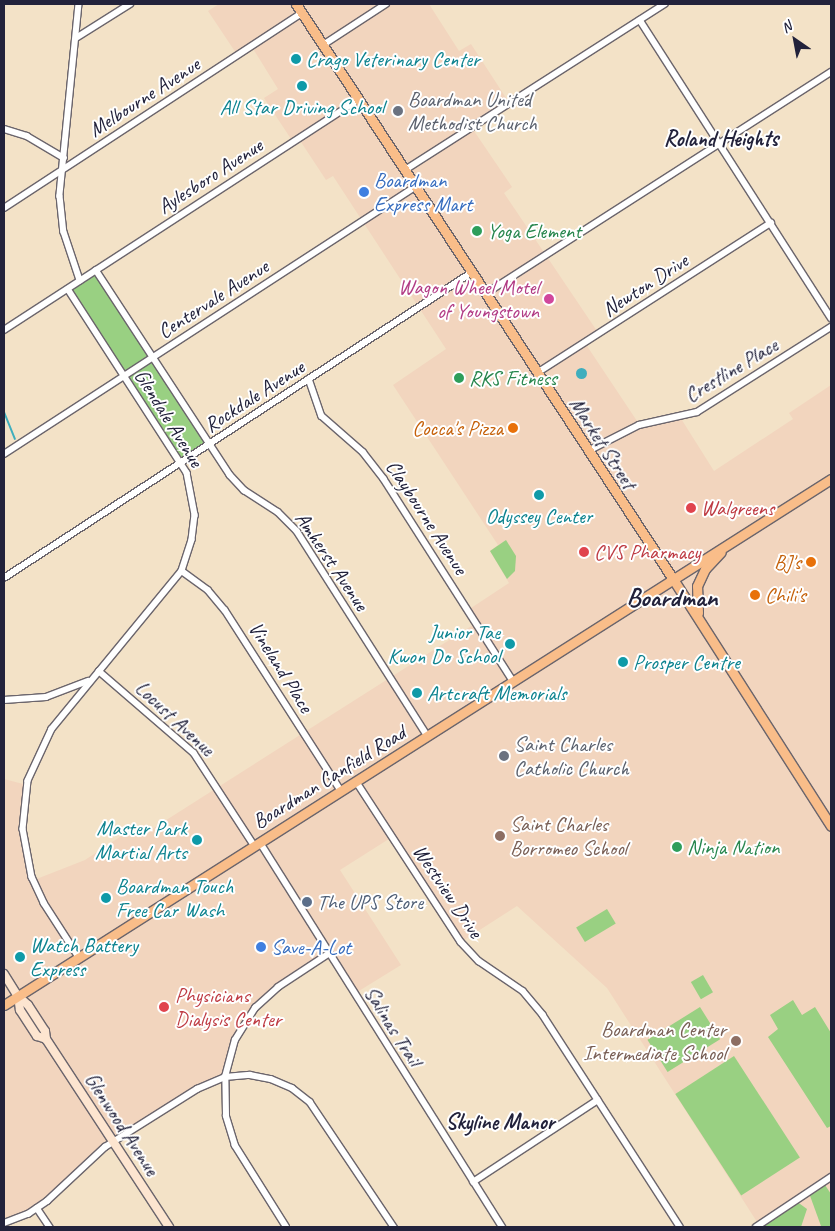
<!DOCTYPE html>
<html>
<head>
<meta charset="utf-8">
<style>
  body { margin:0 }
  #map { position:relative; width:835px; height:1231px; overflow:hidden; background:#f3e2c7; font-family:Caveat,sans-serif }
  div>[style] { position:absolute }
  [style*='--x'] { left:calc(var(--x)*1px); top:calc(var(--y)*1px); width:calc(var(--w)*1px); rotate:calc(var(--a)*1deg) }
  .built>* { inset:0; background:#f2d5be }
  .green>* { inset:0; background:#99d082; transform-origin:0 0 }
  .water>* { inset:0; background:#3faebd }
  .round { border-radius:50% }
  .stream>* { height:2px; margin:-1px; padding:0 1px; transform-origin:1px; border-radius:1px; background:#3faebd }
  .roads { filter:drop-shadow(1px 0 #6b656c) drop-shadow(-1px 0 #6b656c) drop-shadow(0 1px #6b656c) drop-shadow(0 -1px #6b656c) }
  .street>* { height:5.5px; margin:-2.75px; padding:0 2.75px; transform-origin:2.75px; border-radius:2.75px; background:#fff }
  .secondary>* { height:8px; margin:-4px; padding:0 4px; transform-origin:4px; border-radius:4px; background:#fde5d0 }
  .primary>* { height:9px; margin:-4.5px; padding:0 4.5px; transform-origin:4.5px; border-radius:4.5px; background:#f9bd89 }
  .dots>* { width:14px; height:14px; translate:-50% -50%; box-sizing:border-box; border:2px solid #fff; border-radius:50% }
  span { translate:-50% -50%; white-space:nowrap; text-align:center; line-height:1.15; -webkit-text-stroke:4px #fff; paint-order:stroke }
  .culture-label { font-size:21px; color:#0d838f }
  .left { translate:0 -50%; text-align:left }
  .right { translate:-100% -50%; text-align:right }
  .street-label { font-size:21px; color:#22223b }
  .worship-label { font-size:21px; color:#5b616d }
  .shop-label { font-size:21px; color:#366cbe }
  .leisure-label { font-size:21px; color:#27864d }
  .hotel-label { font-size:21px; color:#b23c85 }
  .food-label { font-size:21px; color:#c56008 }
  .health-label { font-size:21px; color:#be3a42 }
  .education-label { font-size:21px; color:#785e54 }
  .service-label { font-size:21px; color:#4e5e75 }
  .neighbourhood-label { font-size:22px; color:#22223b; font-weight:700 }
  .district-label { font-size:26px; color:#22223b; font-weight:700 }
  .frame { position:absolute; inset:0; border:5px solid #22223b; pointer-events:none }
  .north { position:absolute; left:770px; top:15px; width:50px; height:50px; -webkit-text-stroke:4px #fff; paint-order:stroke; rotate:327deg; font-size:14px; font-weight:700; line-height:20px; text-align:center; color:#22223b }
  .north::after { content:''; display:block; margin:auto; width:18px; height:22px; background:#22223b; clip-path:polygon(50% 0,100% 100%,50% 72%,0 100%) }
</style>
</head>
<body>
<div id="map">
  <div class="built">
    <i style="clip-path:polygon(219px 4px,429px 4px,459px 51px,471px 44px,510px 104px,472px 128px,512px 187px,504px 193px,599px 334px,585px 343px,639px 424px,680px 417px,714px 471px,793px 419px,789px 413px,831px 385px,831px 1227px,756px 1227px,759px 1225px,607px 988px,517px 906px,461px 942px,392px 837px,340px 870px,401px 965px,354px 994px,328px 954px,278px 987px,243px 1024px,225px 1077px,203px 1086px,105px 1147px,47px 1201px,28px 1214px,4px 1223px,4px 779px,27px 785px,23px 813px,34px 880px,85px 860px,132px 829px,138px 838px,476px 623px,468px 610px,509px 583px,490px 551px,498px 545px,393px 385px,446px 349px,333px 176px,326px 180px,299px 139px,293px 142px,264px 98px,278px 89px,252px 47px,238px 56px,208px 11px)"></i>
  </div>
  <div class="green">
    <i style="left:96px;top:270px;width:208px;height:34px;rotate:57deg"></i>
    <i style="clip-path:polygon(506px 540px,516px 556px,515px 571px,507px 579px,490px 551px)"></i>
    <i style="left:607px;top:909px;width:17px;height:36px;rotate:59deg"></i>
    <i style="left:703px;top:975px;width:20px;height:14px;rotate:60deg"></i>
    <i style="clip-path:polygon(793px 1000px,802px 1015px,815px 1007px,831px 1033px,831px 1126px,827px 1128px,768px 1037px,778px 1029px,770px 1015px)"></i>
    <i style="left:700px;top:1007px;width:38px;height:62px;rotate:58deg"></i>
    <i style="left:734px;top:1056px;width:121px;height:70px;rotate:57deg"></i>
    <i style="clip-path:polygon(823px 1182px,831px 1194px,831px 1227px,821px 1226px,809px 1193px)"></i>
    <i style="clip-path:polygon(796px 1201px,807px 1209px,801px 1227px,756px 1227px)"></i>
  </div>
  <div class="water">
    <i class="round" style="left:575.5px;top:367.5px;width:11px;height:11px"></i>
  </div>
  <div class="stream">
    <i style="--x:4;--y:412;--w:29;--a:68"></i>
  </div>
  <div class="roads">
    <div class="street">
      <i style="--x:79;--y:4;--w:193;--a:95.7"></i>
      <i style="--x:60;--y:196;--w:36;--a:84"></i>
      <i style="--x:64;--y:232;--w:51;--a:71.6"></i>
      <i style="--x:640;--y:20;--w:354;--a:57.3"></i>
      <i style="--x:76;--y:38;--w:64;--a:-32.2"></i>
      <i style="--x:323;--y:45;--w:75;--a:-33.1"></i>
      <i style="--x:4;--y:129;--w:24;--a:17"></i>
      <i style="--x:27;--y:136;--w:43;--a:30.7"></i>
      <i style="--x:405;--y:170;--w:308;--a:-32.6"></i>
      <i style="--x:4;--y:208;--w:356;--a:-33.2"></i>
      <i style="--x:96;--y:270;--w:245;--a:56.8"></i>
      <i style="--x:230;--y:475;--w:21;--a:47"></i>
      <i style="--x:244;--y:490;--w:40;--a:32.9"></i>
      <i style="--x:278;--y:512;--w:27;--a:45"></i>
      <i style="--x:297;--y:531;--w:242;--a:57.5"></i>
      <i style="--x:68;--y:289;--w:219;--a:57.1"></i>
      <i style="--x:187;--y:473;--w:43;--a:79.2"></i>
      <i style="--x:195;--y:515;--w:25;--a:97"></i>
      <i style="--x:192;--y:540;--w:33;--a:108"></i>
      <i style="--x:182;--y:571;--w:205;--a:129.4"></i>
      <i style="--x:52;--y:729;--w:57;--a:114.8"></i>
      <i style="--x:28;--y:781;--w:48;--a:95.9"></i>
      <i style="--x:23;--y:829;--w:49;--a:79.4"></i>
      <i style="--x:32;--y:877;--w:29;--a:65"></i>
      <i style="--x:44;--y:903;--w:64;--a:57.1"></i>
      <i style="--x:485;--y:294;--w:411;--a:-32.7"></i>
      <i style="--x:4;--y:330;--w:422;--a:-33"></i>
      <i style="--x:537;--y:373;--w:278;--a:-32.7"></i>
      <i style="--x:309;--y:379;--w:39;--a:71"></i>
      <i style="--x:322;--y:416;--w:55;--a:41.3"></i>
      <i style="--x:363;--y:452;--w:34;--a:52"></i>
      <i style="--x:384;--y:479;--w:240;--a:57.4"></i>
      <i style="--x:588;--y:451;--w:57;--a:-27"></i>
      <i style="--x:639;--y:425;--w:59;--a:-12.6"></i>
      <i style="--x:697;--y:412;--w:159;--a:-32.4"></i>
      <i style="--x:4;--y:454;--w:490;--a:-33"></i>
      <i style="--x:182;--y:571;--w:32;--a:36"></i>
      <i style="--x:208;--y:590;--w:26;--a:50"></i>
      <i style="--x:225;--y:610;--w:215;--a:57.3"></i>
      <i style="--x:4;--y:578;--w:558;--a:-33.15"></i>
      <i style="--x:99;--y:671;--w:125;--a:40.8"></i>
      <i style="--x:194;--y:753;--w:110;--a:56.9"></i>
      <i style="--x:4;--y:700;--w:42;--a:-4.1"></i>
      <i style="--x:46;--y:697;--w:45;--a:-20.9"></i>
      <i style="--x:356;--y:781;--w:192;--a:56.9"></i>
      <i style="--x:461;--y:942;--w:26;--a:47"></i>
      <i style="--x:479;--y:961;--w:53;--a:34.3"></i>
      <i style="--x:523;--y:991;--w:31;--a:50"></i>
      <i style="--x:543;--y:1015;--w:252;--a:57.1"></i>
      <i style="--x:260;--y:842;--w:455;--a:57.8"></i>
      <i style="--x:473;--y:1182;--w:149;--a:-33.3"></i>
      <i style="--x:37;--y:1208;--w:23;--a:56"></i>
      <i style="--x:4;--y:1223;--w:26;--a:-21"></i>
      <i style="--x:28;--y:1214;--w:23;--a:-34"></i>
      <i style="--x:47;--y:1201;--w:79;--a:-43"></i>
      <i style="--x:105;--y:1147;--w:109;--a:-32.2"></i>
      <i style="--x:197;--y:1089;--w:30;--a:-23"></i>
      <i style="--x:225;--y:1077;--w:38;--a:-75"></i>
      <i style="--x:235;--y:1040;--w:38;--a:-58"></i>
      <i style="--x:255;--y:1008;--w:31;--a:-42"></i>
      <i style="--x:278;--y:987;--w:60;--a:-33.4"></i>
      <i style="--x:286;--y:1227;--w:96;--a:-122.2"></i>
      <i style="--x:235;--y:1146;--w:31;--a:-107"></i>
      <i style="--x:226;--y:1116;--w:39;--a:-91"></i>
      <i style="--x:225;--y:1077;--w:25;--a:-5"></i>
      <i style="--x:250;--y:1075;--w:21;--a:11"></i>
      <i style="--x:271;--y:1079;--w:23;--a:23"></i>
      <i style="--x:292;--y:1088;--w:23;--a:38"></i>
      <i style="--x:310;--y:1102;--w:151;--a:56.1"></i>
      <i style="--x:756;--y:1227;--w:90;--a:-33.7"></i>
    </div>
    <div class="secondary">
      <i style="--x:4;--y:974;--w:26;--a:58"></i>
      <i style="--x:18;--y:996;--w:13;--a:42"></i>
      <i style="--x:28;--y:1005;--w:31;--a:57"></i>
      <i style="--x:45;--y:1031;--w:8;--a:83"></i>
      <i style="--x:46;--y:1039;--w:225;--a:56.8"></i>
      <i style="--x:18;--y:996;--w:14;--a:82"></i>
      <i style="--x:20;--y:1010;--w:31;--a:57"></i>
      <i style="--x:37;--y:1036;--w:9;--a:18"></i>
    </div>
    <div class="primary">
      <i style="--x:296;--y:4;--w:688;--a:56.75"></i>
      <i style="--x:673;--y:579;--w:293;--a:57.4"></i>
      <i style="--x:698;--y:613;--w:27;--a:-92"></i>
      <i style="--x:697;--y:586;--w:19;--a:-65"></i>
      <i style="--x:705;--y:569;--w:23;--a:-47"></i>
      <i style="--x:4;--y:1005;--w:980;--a:-32.46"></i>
    </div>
  </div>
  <div class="dots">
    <i style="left:296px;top:59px;background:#0f9aa8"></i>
    <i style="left:302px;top:86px;background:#0f9aa8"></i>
    <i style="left:398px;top:111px;background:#6b7280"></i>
    <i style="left:364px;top:192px;background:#3f7fe0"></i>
    <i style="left:477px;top:231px;background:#2e9e5b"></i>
    <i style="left:549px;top:299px;background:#d1479c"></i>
    <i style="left:459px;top:378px;background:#2e9e5b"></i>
    <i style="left:513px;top:428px;background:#e8710a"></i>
    <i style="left:539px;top:495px;background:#0f9aa8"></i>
    <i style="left:691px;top:508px;background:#e0444e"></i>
    <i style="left:584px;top:552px;background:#e0444e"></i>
    <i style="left:811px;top:562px;background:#e8710a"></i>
    <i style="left:755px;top:595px;background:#e8710a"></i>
    <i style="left:510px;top:644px;background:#0f9aa8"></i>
    <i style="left:623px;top:662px;background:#0f9aa8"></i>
    <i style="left:417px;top:693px;background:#0f9aa8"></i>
    <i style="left:504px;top:756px;background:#6b7280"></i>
    <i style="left:500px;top:836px;background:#8d6e63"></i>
    <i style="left:197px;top:840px;background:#0f9aa8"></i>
    <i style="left:677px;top:847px;background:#2e9e5b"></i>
    <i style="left:106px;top:898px;background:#0f9aa8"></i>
    <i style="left:307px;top:902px;background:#5c6f8a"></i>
    <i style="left:261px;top:947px;background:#3f7fe0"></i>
    <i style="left:20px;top:957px;background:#0f9aa8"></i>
    <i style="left:164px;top:1007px;background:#e0444e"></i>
    <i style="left:736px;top:1041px;background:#8d6e63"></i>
  </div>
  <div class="culture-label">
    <span class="left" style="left:306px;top:59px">Crago Veterinary Center</span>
    <span style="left:302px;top:107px">All Star Driving School</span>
    <span style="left:539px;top:516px">Odyssey Center</span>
    <span class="right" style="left:500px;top:644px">Junior Tae<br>Kwon Do School</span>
    <span class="left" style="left:633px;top:662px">Prosper Centre</span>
    <span class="left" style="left:427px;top:693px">Artcraft Memorials</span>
    <span class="right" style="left:187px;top:840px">Master Park<br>Martial Arts</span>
    <span class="left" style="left:116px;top:898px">Boardman Touch<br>Free Car Wash</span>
    <span class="left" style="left:30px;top:957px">Watch Battery<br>Express</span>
  </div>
  <div class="street-label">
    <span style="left:144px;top:97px;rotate:-33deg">Melbourne Avenue</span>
    <span style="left:210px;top:176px;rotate:-33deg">Aylesboro Avenue</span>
    <span style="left:645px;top:285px;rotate:-33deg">Newton Drive</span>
    <span style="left:213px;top:299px;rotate:-33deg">Centervale Avenue</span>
    <span style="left:731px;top:370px;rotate:-31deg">Crestline Place</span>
    <span style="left:254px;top:396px;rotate:-33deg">Rockdale Avenue</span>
    <span style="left:169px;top:418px;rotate:58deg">Glendale Avenue</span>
    <span style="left:603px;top:443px;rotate:57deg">Market Street</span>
    <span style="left:427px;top:517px;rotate:57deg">Claybourne Avenue</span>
    <span style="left:332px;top:561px;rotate:56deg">Amherst Avenue</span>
    <span style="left:281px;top:667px;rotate:58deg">Vineland Place</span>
    <span style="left:175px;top:718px;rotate:43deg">Locust Avenue</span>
    <span style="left:329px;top:777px;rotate:-32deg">Boardman Canfield Road</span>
    <span style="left:448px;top:891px;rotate:56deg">Westview Drive</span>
    <span style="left:393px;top:1026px;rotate:58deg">Salinas Trail</span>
    <span style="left:122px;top:1124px;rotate:57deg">Glenwood Avenue</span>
  </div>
  <div class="worship-label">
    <span class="left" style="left:408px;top:111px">Boardman United<br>Methodist Church</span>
    <span class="left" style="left:514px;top:756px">Saint Charles<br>Catholic Church</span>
  </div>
  <div class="shop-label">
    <span class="left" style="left:374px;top:192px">Boardman<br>Express Mart</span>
    <span class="left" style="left:271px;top:947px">Save-A-Lot</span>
  </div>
  <div class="leisure-label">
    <span class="left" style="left:487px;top:231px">Yoga Element</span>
    <span class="left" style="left:469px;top:378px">RKS Fitness</span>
    <span class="left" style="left:687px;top:847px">Ninja Nation</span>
  </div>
  <div class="hotel-label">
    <span class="right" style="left:539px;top:299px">Wagon Wheel Motel<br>of Youngstown</span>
  </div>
  <div class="food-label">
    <span class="right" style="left:503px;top:428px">Cocca's Pizza</span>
    <span class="right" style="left:801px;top:562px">BJ's</span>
    <span class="left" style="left:765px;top:595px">Chili's</span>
  </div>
  <div class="health-label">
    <span class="left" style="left:701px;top:508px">Walgreens</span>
    <span class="left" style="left:594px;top:552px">CVS Pharmacy</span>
    <span class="left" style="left:175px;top:1007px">Physicians<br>Dialysis Center</span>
  </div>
  <div class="education-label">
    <span class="left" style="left:510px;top:836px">Saint Charles<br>Borromeo School</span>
    <span class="right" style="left:726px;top:1041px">Boardman Center<br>Intermediate School</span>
  </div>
  <div class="service-label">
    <span class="left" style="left:317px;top:902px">The UPS Store</span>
  </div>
  <div class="neighbourhood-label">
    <span style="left:721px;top:140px">Roland Heights</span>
    <span style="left:500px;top:1123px">Skyline Manor</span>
  </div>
  <div class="district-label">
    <span style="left:672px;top:598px">Boardman</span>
  </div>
  <div class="frame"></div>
  <div class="north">N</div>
</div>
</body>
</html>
